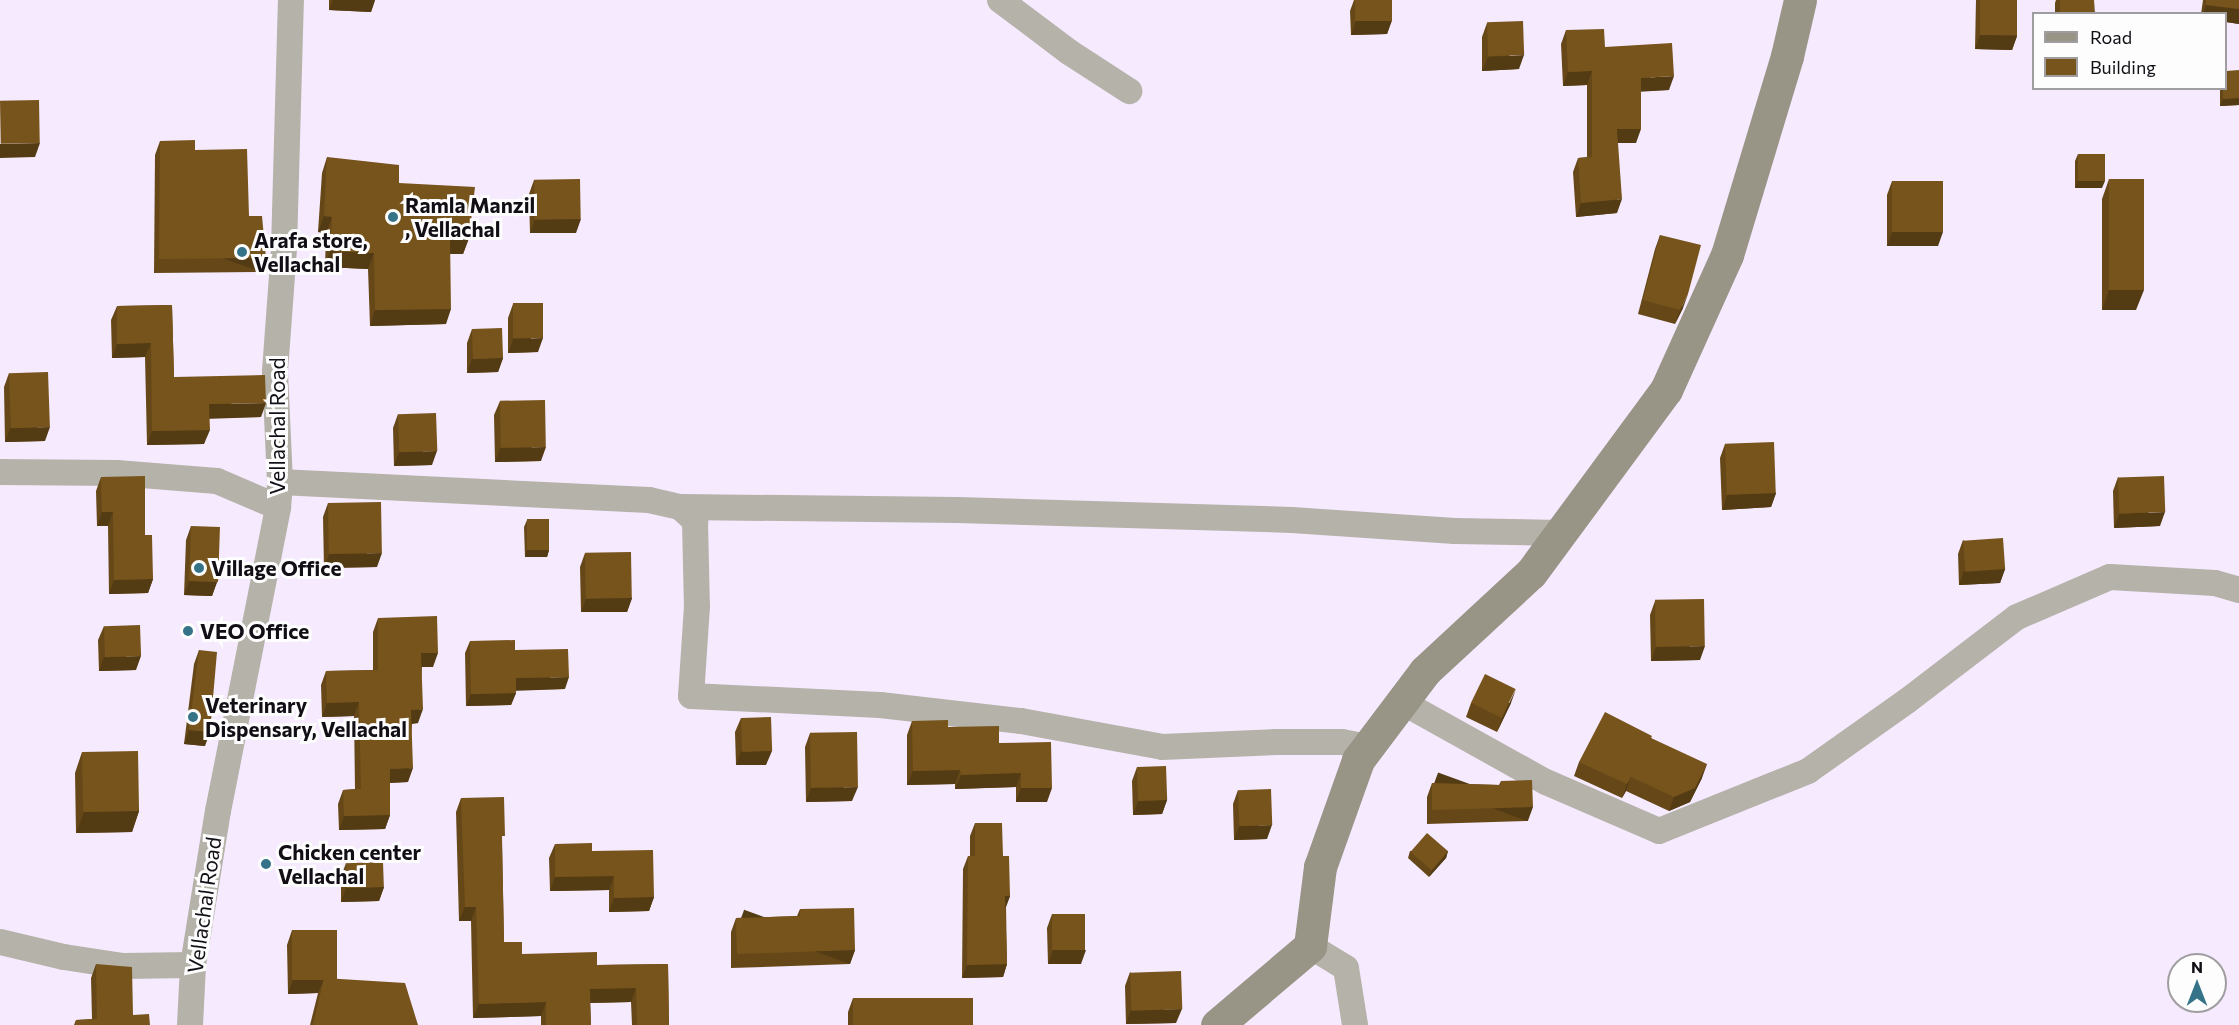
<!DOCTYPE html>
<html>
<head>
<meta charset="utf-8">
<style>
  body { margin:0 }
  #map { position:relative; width:2239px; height:1025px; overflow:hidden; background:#f6eaff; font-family:Commissioner,sans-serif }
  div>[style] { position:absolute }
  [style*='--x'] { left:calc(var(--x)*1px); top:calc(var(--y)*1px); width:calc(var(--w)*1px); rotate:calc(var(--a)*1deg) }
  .street>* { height:26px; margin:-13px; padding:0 13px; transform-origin:13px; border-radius:13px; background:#b5b2a9 }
  .secondary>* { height:33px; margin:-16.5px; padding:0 16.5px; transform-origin:16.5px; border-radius:16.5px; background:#989486 }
  .wall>* { inset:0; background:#664818 }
  .shaded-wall>* { inset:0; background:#533b14; transform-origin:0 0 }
  .building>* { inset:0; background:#77541c; transform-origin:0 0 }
  .dots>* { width:16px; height:16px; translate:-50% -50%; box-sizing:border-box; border:3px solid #fdfdfd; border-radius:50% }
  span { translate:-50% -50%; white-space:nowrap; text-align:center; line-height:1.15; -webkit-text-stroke:6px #fdfdfd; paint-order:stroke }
  .poi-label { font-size:21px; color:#120e15; font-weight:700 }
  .left { translate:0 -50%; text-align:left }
  .street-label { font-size:21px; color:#120e15 }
  .legend { position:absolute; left:2032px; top:12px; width:195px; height:78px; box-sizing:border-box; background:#fdfdfd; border:2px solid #9f9da0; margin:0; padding:8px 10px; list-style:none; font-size:18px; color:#120e15 }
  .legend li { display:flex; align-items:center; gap:12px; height:30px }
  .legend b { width:30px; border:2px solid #9f9da0 }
  .north { position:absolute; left:2167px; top:953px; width:60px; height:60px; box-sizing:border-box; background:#fdfdfd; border:2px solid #9f9da0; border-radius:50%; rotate:0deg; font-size:16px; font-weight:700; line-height:24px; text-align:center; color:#120e15 }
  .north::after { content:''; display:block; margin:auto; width:21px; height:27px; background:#347388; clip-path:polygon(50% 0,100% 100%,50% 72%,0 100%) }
</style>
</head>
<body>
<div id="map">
  <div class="street">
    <i style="--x:1000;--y:0;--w:86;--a:37"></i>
    <i style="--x:1069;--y:52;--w:72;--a:33"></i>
    <i style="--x:0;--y:472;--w:117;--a:0.5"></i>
    <i style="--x:117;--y:473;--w:100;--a:4.6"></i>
    <i style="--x:217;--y:481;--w:66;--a:23.1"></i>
    <i style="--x:280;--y:482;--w:369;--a:2.8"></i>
    <i style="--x:649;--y:500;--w:32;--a:13"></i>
    <i style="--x:680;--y:507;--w:21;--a:43"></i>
    <i style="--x:695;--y:521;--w:85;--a:88.7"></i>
    <i style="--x:697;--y:606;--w:90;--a:93.8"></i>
    <i style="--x:691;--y:696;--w:189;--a:2.7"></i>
    <i style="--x:880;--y:705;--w:142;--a:6.5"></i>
    <i style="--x:1021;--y:721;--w:143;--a:10.4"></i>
    <i style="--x:1162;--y:747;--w:114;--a:-2.5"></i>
    <i style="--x:1276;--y:742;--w:66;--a:0"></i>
    <i style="--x:1342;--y:742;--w:25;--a:11"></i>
    <i style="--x:680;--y:507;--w:277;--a:0.6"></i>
    <i style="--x:957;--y:510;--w:335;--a:1.7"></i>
    <i style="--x:1292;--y:520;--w:163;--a:3.9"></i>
    <i style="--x:1455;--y:531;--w:107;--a:1.1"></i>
    <i style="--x:1402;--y:702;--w:165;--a:29.1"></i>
    <i style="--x:1546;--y:782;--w:123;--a:23.4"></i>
    <i style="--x:1659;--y:831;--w:161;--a:-21.9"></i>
    <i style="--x:1808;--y:771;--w:121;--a:-35.3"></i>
    <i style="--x:1907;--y:701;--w:138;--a:-37.4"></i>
    <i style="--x:2017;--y:617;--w:101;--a:-23.3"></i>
    <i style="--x:2110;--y:577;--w:105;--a:3.3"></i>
    <i style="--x:2215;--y:583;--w:25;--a:16"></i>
    <i style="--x:0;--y:942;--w:66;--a:13.2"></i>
    <i style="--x:64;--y:957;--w:60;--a:8.7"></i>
    <i style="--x:123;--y:966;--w:70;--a:-0.8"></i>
    <i style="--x:1310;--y:946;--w:42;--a:31.4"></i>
    <i style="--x:1346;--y:968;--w:58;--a:81"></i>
    <i style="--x:190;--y:1025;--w:60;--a:-87.1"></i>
    <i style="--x:193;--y:965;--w:156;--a:-80.8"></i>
    <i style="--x:218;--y:811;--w:310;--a:-78.8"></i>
    <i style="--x:278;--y:507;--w:25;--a:-85"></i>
    <i style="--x:280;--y:482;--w:111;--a:-92.6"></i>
    <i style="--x:275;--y:371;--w:123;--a:-85.8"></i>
    <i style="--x:284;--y:248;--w:248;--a:-88.4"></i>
  </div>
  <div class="secondary">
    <i style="--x:1217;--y:1025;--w:122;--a:-40.3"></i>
    <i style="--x:1310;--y:946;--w:80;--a:-82.8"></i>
    <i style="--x:1320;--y:867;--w:114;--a:-70.4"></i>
    <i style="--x:1358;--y:760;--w:111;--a:-53"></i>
    <i style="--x:1425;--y:671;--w:144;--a:-42.8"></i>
    <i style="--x:1531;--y:573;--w:227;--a:-53.6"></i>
    <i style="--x:1666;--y:390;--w:148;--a:-65.7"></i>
    <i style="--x:1727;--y:255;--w:208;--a:-73.2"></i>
    <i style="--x:1787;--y:56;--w:57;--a:-76.9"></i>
  </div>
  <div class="wall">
    <i style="clip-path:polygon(329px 0,375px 0,371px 12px,329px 10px)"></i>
    <i style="clip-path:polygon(1354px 0,1392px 0,1392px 20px,1387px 34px,1351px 35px,1350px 11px)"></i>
    <i style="clip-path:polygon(1976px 0,2017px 0,2017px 36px,2012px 50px,1975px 49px)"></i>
    <i style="clip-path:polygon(2056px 0,2094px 0,2095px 14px,2055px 14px,2055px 3px)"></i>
    <i style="clip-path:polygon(2203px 0,2239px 0,2239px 24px,2226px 22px,2226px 14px,2201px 14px)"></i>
    <i style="clip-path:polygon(1487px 23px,1519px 69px,1482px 71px,1482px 37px)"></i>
    <i style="clip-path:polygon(1566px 30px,1605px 47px,1669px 90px,1641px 91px,1636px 143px,1618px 143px,1617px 213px,1576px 217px,1573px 172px,1578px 158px,1587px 157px,1587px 85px,1563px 86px,1561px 44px)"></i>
    <i style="clip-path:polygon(2239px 70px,2239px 105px,2220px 106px,2220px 88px,2226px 88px)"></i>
    <i style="clip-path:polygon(160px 141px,195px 150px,249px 216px,261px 272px,154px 273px,155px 155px)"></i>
    <i style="clip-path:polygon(2078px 154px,2102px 188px,2075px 188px,2075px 161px)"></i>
    <i style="clip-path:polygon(327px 157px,399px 183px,469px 238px,463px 254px,450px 254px,446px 324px,370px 326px,368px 269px,325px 267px,326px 233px,318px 232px,322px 173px)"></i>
    <i style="clip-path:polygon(2109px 179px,2136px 310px,2102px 310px,2102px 199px)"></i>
    <i style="clip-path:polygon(534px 180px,576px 233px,530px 233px,529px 194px)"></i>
    <i style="clip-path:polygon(1892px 181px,1938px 246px,1887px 246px,1887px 195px)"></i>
    <i style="clip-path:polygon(1660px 235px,1683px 308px,1675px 324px,1638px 314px,1655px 249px)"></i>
    <i style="clip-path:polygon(513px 304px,538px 352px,508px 353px,508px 318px)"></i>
    <i style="clip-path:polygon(172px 305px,174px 377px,261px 417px,209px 418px,204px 444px,147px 445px,145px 357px,112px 358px,111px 320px,117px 306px)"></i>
    <i style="clip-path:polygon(472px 329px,503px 358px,498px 372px,467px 373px,467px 343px)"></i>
    <i style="clip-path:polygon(9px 373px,45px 441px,5px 442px,4px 387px)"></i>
    <i style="clip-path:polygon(500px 401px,541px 461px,495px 462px,494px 415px)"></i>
    <i style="clip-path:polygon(398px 414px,432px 465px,394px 466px,393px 428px)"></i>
    <i style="clip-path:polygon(1725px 444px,1776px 493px,1771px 507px,1722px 510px,1720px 458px)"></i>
    <i style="clip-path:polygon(101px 477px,145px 535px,153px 579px,148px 593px,109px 594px,108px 526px,97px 526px,96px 491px)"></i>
    <i style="clip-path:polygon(2118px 477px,2160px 526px,2114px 528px,2113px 491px)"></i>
    <i style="clip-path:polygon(328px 503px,377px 567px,324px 568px,323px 517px)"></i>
    <i style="clip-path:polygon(527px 520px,549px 550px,547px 557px,525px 557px,524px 527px)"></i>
    <i style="clip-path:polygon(191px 526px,217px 582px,212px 596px,184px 595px,186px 540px)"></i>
    <i style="clip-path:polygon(1963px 540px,2005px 569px,2000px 583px,1959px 585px,1958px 554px)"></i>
    <i style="clip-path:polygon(585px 553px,632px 598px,627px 612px,581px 612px,580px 567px)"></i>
    <i style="clip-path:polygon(1655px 601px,1700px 660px,1651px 661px,1650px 615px)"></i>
    <i style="clip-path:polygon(378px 618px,433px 667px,422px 667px,418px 723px,412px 724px,408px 782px,390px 783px,390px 815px,385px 829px,339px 830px,338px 804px,343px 790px,355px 789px,354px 716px,322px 717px,321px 685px,326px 671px,373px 670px,373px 632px)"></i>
    <i style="clip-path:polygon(104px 626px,136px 670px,99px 671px,98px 640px)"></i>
    <i style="clip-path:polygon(470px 641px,515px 650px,565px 689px,516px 690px,516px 693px,511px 705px,466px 706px,465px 653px)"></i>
    <i style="clip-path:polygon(199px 650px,205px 746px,184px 744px,194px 664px)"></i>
    <i style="clip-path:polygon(1471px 703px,1511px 703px,1497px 732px,1466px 717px)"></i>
    <i style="clip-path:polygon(741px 718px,766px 765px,736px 765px,735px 732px)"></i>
    <i style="clip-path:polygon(912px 721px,948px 727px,999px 743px,1047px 802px,1016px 802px,1016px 787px,955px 789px,955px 784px,907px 785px,907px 735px)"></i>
    <i style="clip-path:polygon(810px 733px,852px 801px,806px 802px,805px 747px)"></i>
    <i style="clip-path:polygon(1651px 738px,1702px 778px,1690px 802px,1669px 811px,1626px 791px,1622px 798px,1574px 776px,1579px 762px)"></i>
    <i style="clip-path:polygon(82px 752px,139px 811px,132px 832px,76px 833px,75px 773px)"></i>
    <i style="clip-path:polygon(1137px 767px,1167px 800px,1162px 814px,1133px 815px,1132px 781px)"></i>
    <i style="clip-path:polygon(1501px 781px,1528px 821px,1427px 824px,1427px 797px,1432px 783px,1499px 785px)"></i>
    <i style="clip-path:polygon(1238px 790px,1267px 839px,1234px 840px,1233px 804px)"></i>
    <i style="clip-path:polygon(461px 798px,502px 845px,504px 942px,522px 954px,597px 965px,668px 964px,669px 1025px,632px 1025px,631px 1002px,590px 1003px,591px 1025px,541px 1025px,541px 1016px,473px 1018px,471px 921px,459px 921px,456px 812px)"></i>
    <i style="clip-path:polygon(975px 823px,1003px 856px,1010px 896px,1006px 907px,1007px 964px,1003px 977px,962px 978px,963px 869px,968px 856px,970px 856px,970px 836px)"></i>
    <i style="clip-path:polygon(555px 844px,592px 851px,654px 897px,649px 911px,609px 912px,609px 890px,550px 891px,549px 858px)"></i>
    <i style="clip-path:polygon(1410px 851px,1448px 851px,1446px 858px,1429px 877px,1408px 858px)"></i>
    <i style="clip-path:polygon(346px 863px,384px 887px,379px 901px,341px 902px,341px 877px)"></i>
    <i style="clip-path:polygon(800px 909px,855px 950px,850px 964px,731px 968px,731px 932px,736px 918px,797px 916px)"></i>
    <i style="clip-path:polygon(1052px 914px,1081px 964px,1048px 964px,1047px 928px)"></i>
    <i style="clip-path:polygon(292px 930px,337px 979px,418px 1025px,310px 1025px,318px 993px,288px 994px,287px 945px)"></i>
    <i style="clip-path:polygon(96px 964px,133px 1015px,150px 1025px,74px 1025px,76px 1020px,92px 1019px,91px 978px)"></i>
    <i style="clip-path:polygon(1130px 972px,1176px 1023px,1126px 1024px,1125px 986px)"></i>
    <i style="clip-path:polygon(853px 998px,974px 1025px,848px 1025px,848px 1012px)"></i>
  </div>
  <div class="shaded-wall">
    <i style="clip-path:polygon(333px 0,375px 0,371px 12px,329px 10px)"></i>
    <i style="clip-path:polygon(2206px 5px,2239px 9px,2239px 24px,2226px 22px,2226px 14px,2203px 14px)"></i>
    <i style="clip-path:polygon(1392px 20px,1387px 34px,1351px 35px,1356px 21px)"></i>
    <i style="clip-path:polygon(1980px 35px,2017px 36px,2012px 50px,1975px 49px)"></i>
    <i style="clip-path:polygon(1524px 55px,1519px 69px,1482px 71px,1488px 57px)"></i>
    <i style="clip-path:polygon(1592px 71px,1587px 85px,1563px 86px,1568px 72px)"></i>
    <i style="clip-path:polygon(1674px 76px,1669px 90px,1636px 92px,1641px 78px)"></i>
    <i style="clip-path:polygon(2239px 98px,2239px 105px,2220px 106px,2223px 99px)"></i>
    <i style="clip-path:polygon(1617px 129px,1641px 129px,1636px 143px,1612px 143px)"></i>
    <i style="clip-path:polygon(40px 143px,35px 157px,0 158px,0 144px)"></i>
    <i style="clip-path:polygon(2077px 181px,2105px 181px,2102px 188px,2075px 188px)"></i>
    <i style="clip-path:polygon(1622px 199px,1617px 213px,1576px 217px,1581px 203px)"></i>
    <i style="clip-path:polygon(324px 216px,332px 217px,326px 233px,318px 232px)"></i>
    <i style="clip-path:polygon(535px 219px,581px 219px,576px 233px,530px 233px)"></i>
    <i style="clip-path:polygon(1892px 232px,1943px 232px,1938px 246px,1887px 246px)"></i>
    <i style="clip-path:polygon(450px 238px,469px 238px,463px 254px,444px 254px)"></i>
    <i style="clip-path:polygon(330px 251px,374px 253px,368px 269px,325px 267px)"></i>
    <i style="left:266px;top:258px;width:15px;height:107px;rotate:110deg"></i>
    <i style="clip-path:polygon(2109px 290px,2144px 290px,2136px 310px,2102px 310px)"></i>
    <i style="clip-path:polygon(1688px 294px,1683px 308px,1675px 324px,1680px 310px)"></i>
    <i style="clip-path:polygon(451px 309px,446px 324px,370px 326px,375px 310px)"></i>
    <i style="clip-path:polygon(543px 338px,538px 352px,508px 353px,513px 339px)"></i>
    <i style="clip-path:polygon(151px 343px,145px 357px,112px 358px,117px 344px)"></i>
    <i style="clip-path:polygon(503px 358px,498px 372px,467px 373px,472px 359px)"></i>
    <i style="clip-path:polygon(266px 403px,261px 417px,204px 419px,209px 404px)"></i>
    <i style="clip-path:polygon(50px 427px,45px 441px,5px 442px,10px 428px)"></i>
    <i style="clip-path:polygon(210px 430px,204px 444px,147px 445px,152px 431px)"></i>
    <i style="clip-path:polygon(546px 447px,541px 461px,495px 462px,500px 448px)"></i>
    <i style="clip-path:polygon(437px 451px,432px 465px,394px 466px,399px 452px)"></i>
    <i style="clip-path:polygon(1776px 493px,1771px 507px,1722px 510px,1727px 495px)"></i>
    <i style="clip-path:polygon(102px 512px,113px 512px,108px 526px,97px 526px)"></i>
    <i style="clip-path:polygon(2165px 512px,2160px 526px,2114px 528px,2119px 514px)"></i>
    <i style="clip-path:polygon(527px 550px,549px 550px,547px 557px,525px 557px)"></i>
    <i style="clip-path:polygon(382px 553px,377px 567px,324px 568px,329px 554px)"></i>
    <i style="clip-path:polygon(2005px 569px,2000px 583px,1959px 585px,1964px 571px)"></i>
    <i style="clip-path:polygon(153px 579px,148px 593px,109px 594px,114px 580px)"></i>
    <i style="clip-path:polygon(189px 581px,217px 582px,212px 596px,184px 595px)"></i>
    <i style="clip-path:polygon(586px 598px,632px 598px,627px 612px,581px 612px)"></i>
    <i style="clip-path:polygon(1705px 646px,1700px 660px,1651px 661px,1656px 647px)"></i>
    <i style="clip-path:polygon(421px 653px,438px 653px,433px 667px,416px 667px)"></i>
    <i style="clip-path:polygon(141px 656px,136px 670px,99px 671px,104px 657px)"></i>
    <i style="clip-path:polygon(569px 677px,565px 689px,511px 691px,516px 678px)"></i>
    <i style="clip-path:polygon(1516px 689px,1511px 703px,1497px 732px,1502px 718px)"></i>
    <i style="clip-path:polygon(516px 693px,511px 705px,466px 706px,471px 694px)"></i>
    <i style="clip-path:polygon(359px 702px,354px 716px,322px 717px,327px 703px)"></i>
    <i style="clip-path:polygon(423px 709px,418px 723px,406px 724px,411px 710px)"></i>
    <i style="clip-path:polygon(189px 730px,210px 732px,205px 746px,184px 744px)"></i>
    <i style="clip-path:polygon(741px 751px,772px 751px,766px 765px,736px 765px)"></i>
    <i style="clip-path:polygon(1707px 764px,1702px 778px,1690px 802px,1669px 811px,1674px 797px)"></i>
    <i style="clip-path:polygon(413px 768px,408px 782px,384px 783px,390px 769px)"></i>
    <i style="clip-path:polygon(960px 770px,955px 784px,907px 785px,913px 771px)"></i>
    <i style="clip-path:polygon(1021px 773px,1016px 787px,955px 789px,961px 775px)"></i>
    <i style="clip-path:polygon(1631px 777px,1626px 791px,1622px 798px,1627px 784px)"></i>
    <i style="clip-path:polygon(858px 787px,852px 801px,806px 802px,811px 788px)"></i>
    <i style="clip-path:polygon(1021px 788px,1052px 788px,1047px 802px,1016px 802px)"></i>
    <i style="clip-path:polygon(1167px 800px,1162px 814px,1133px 815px,1138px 801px)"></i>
    <i style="left:1533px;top:807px;width:15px;height:101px;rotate:110deg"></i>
    <i style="clip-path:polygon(139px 811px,132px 832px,76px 833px,84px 812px)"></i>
    <i style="clip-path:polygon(390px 815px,385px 829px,339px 830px,344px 816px)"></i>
    <i style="clip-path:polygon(1272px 825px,1267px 839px,1234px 840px,1239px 826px)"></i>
    <i style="clip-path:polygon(1448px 851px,1446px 858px,1429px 877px,1432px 870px)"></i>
    <i style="clip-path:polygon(614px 876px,609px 890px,550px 891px,555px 877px)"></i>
    <i style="clip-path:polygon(384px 887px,379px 901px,341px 902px,346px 888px)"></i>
    <i style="clip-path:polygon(1005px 896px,1010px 896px,1005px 909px)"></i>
    <i style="clip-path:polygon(654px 897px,649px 911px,609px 912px,614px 898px)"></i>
    <i style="clip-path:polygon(465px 907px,476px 907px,471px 921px,459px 921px)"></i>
    <i style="left:855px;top:950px;width:15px;height:118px;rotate:110deg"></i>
    <i style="clip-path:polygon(1053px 950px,1086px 950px,1081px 964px,1048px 964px)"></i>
    <i style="clip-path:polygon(1007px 964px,1003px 977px,962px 978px,967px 965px)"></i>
    <i style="clip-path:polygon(324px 979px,318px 993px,288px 994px,293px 980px)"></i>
    <i style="clip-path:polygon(636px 988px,631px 1002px,585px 1003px,590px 989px)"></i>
    <i style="clip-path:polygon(546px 1002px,541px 1016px,473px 1018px,479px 1004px)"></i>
    <i style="clip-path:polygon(1182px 1009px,1176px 1023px,1126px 1024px,1131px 1010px)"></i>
  </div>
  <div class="building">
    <i style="left:1355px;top:0;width:37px;height:21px"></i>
    <i style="left:1980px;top:0;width:37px;height:35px"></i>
    <i style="left:2060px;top:0;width:34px;height:14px"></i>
    <i style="clip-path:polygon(2206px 0,2239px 0,2239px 9px,2206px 5px)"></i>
    <i style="left:1523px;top:21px;width:34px;height:36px;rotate:88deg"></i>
    <i style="clip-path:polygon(1604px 29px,1605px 47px,1672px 43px,1674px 76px,1641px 78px,1641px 129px,1617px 129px,1622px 199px,1581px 203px,1578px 158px,1592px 157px,1592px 71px,1568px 72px,1566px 30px)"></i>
    <i style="clip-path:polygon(2239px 70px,2239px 98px,2223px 99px,2223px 88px,2226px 88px,2226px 71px)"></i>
    <i style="left:39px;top:100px;width:43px;height:39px;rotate:89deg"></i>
    <i style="clip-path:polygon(195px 140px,195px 150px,247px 149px,249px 216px,262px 216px,266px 258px,159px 259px,160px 141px)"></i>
    <i style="left:2078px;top:154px;width:27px;height:27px"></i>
    <i style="clip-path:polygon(327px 157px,399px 165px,399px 183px,475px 187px,469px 238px,450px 238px,451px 309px,375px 310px,374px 253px,330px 251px,332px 217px,324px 216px)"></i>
    <i style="left:580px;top:179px;width:40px;height:46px;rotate:89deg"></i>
    <i style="left:2109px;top:179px;width:35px;height:111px"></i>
    <i style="left:1892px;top:181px;width:51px;height:51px"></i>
    <i style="clip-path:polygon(1660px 235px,1701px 245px,1688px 294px,1680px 310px,1643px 300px)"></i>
    <i style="left:543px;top:303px;width:35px;height:30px;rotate:90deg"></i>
    <i style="clip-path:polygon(172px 305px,174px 377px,265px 375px,266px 403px,209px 404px,210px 430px,152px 431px,151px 343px,117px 344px,117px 306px)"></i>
    <i style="left:502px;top:328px;width:30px;height:30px;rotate:88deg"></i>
    <i style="left:48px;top:372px;width:55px;height:39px;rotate:88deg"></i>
    <i style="left:545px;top:400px;width:47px;height:45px;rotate:89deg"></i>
    <i style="left:436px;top:413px;width:38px;height:38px;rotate:88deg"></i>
    <i style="left:1774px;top:442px;width:51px;height:49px;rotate:88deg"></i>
    <i style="clip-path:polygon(145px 476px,145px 535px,152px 535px,153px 579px,114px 580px,113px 512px,102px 512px,101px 477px)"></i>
    <i style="left:2164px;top:476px;width:36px;height:46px;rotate:88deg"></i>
    <i style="left:381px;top:502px;width:51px;height:53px;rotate:89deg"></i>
    <i style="left:549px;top:519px;width:31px;height:22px;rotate:90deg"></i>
    <i style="left:191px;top:526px;width:29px;height:55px;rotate:2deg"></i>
    <i style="left:2003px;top:538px;width:31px;height:40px;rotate:86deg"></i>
    <i style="left:631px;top:552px;width:46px;height:46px;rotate:89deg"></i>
    <i style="left:1704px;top:599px;width:47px;height:49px;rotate:89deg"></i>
    <i style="clip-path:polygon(437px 616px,438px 653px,421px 653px,423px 709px,411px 710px,413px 768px,390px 769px,390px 815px,344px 816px,343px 790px,361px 789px,359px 702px,327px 703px,326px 671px,378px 670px,378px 618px)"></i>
    <i style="left:140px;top:625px;width:31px;height:36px;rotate:88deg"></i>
    <i style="clip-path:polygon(515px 640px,515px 650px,568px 649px,569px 677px,516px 678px,516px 693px,471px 694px,470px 641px)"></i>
    <i style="clip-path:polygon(199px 650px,217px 652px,210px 732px,189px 730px)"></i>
    <i style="left:1485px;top:674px;width:34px;height:32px;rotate:26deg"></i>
    <i style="clip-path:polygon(1605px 712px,1652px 736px,1651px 738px,1707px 764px,1695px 788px,1674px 797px,1631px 777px,1627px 784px,1579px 762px)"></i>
    <i style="left:771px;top:717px;width:34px;height:30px;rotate:88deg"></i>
    <i style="clip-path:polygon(948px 720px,948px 727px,999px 726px,999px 743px,1051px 742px,1052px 788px,1021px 788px,1021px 773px,961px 775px,960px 770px,913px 771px,912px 721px)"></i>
    <i style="left:857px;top:732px;width:55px;height:47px;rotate:89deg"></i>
    <i style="left:138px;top:751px;width:60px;height:56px;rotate:89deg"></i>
    <i style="left:1166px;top:766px;width:34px;height:29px;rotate:88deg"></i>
    <i style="clip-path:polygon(1532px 780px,1533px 807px,1432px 810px,1432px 783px,1501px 785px,1501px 781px)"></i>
    <i style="left:1271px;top:789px;width:36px;height:33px;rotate:88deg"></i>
    <i style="clip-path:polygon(504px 797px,505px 836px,502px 836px,504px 942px,522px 942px,522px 954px,597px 952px,597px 965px,668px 964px,669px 1025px,637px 1025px,636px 988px,590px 989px,591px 1025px,546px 1025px,546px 1002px,479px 1004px,476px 907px,465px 907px,461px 798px)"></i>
    <i style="clip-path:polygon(975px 823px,1002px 823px,1003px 856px,1009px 856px,1010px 896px,1005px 896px,1007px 964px,967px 965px,968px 856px,975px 856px)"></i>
    <i style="left:1427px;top:833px;width:28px;height:25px;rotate:41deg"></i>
    <i style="clip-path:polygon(592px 843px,592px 851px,653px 850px,654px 897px,614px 898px,614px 876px,555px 877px,555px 844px)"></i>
    <i style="left:383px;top:862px;width:25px;height:37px;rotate:88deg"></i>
    <i style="clip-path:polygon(854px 908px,855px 950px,737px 954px,736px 918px,800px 916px,800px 909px)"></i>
    <i style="left:1052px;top:914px;width:33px;height:36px"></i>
    <i style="left:292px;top:930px;width:45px;height:50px"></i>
    <i style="clip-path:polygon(96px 964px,132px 967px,133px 1015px,149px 1014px,150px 1025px,75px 1025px,76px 1020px,97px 1019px)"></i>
    <i style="left:1181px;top:971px;width:38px;height:51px;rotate:88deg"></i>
    <i style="clip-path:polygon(324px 978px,405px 983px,418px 1025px,313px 1025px)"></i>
    <i style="left:853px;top:998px;width:120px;height:27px"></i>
  </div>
  <div class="dots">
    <i style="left:393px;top:217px;background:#347388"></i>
    <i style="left:242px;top:252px;background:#347388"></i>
    <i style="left:199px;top:568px;background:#347388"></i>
    <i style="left:188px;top:631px;background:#347388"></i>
    <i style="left:193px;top:717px;background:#347388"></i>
    <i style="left:266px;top:864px;background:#347388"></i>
  </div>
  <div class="poi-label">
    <span class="left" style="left:405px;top:217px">Ramla Manzil<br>, Vellachal</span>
    <span class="left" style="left:254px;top:252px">Arafa store,<br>Vellachal</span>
    <span class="left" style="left:211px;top:568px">Village Office</span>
    <span class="left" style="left:200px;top:631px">VEO Office</span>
    <span class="left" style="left:205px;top:717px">Veterinary<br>Dispensary, Vellachal</span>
    <span class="left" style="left:278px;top:864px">Chicken center<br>Vellachal</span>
  </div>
  <div class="street-label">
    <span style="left:277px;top:426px;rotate:-90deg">Vellachal Road</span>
    <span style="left:204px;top:905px;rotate:-82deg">Vellachal Road</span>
  </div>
  <ul class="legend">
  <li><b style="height:8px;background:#989486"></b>Road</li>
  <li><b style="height:16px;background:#77541c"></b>Building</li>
  </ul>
  <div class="north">N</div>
</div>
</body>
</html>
